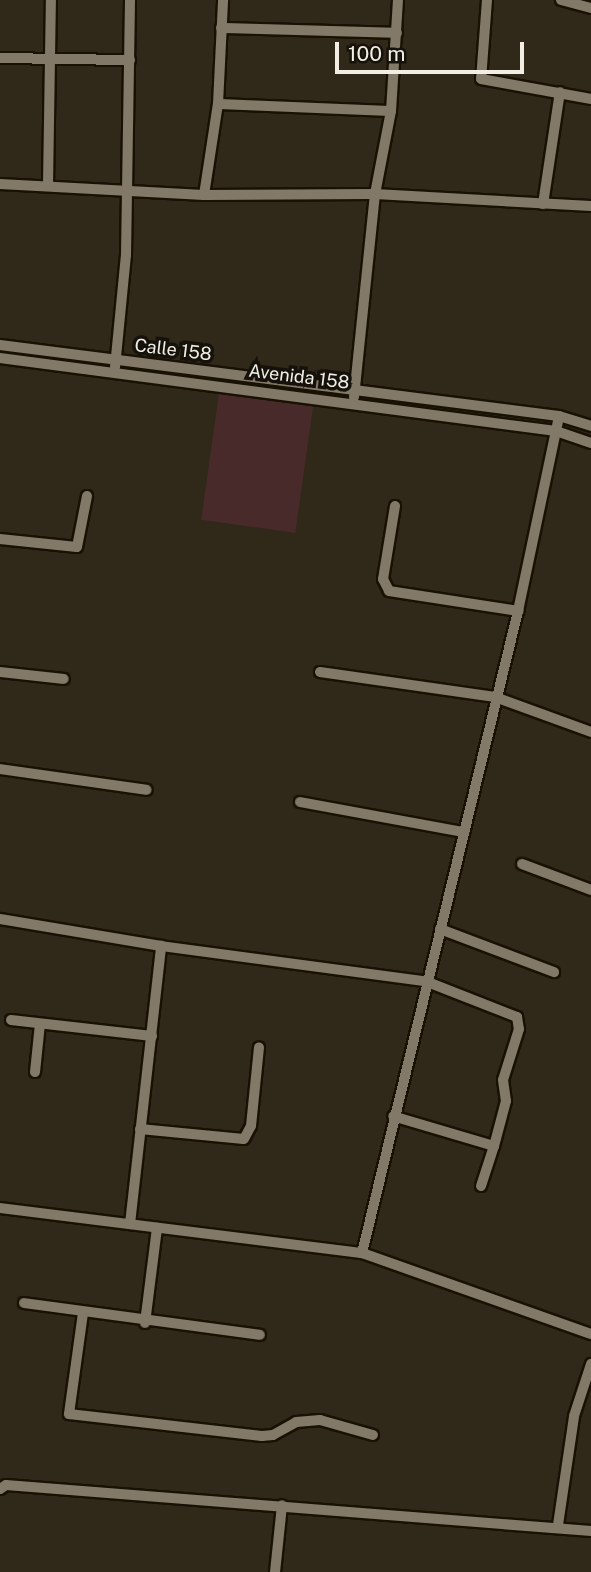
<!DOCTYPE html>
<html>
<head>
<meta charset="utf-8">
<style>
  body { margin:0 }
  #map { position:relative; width:591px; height:1572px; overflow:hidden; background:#302819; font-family:"Public Sans",sans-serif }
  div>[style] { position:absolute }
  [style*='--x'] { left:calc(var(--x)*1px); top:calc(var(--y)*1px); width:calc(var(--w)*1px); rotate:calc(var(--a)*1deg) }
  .green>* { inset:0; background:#492a2a; transform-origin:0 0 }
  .roads { filter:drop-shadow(2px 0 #181104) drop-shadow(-2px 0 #181104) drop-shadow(0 2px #181104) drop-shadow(0 -2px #181104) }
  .street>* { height:10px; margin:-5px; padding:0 5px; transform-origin:5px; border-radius:5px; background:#827968 }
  span { translate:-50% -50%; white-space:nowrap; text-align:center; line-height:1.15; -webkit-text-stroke:7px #15110b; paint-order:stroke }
  .street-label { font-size:18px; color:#f3eee4 }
  .scale { position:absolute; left:335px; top:42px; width:189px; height:32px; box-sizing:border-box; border:4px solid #f3eee4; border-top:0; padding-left:9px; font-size:21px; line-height:24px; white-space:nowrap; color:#f3eee4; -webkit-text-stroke:5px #15110b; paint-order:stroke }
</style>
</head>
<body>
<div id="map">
  <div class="green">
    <i style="left:220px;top:386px;width:95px;height:135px;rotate:8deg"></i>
  </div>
  <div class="roads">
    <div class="street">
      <i style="--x:487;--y:0;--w:79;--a:94.3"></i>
      <i style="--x:481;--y:79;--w:112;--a:10.3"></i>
      <i style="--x:561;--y:0;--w:31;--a:15"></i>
      <i style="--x:221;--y:28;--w:176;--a:1.6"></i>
      <i style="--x:0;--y:58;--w:130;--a:0.9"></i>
      <i style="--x:218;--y:104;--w:173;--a:2.3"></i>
      <i style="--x:0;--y:184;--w:204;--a:3.1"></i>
      <i style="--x:204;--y:195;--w:171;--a:-0.3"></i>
      <i style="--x:375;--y:194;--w:216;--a:3.2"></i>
      <i style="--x:48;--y:185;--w:185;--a:-89.1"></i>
      <i style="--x:204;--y:195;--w:92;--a:-81.3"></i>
      <i style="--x:218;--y:104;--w:104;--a:-87.2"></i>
      <i style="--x:543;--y:204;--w:113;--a:-81.4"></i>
      <i style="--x:0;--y:345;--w:563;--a:7.24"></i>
      <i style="--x:559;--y:416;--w:34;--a:17"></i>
      <i style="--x:0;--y:358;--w:561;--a:7.48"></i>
      <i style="--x:556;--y:431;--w:37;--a:19"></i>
      <i style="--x:115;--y:367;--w:113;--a:-84.4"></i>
      <i style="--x:126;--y:255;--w:255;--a:-89.1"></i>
      <i style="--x:354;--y:397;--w:204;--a:-84.1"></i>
      <i style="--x:375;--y:194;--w:85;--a:-79.1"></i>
      <i style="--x:391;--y:111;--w:111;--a:-86.4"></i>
      <i style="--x:395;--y:506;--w:74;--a:99.3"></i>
      <i style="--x:383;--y:579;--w:13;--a:63"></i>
      <i style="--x:389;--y:591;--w:131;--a:8.8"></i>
      <i style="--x:0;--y:539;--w:77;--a:5.9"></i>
      <i style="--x:77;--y:547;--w:52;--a:-78.9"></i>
      <i style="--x:0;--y:672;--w:64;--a:6.2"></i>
      <i style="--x:320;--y:672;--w:177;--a:8.1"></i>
      <i style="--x:495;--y:697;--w:102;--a:20"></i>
      <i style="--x:0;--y:769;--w:148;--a:8.1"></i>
      <i style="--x:300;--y:802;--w:167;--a:10.4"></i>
      <i style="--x:522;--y:864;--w:74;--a:20.6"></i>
      <i style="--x:0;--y:919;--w:163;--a:9.5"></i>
      <i style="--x:161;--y:946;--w:266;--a:7.6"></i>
      <i style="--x:425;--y:981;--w:99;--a:21.4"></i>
      <i style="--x:517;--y:1017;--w:12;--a:81"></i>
      <i style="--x:519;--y:1029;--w:53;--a:107.4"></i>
      <i style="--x:503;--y:1080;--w:21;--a:82"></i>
      <i style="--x:506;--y:1101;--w:47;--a:104.9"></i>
      <i style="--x:494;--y:1146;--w:105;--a:-163.5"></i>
      <i style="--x:440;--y:929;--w:122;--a:20.7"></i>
      <i style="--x:11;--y:1020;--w:142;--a:6.5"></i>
      <i style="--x:35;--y:1072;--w:48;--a:-84.1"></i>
      <i style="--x:140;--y:1129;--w:104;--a:5.5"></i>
      <i style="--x:244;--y:1139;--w:15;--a:-62"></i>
      <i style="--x:251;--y:1126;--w:79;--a:-84.2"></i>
      <i style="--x:481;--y:1186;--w:42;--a:-72"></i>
      <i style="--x:0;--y:1208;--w:365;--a:7.1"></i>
      <i style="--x:362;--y:1253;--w:243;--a:19.5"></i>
      <i style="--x:130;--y:1224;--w:280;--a:-83.6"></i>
      <i style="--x:362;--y:1253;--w:661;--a:-76.34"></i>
      <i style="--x:518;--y:611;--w:199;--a:-78.1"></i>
      <i style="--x:24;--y:1303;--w:238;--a:7.7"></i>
      <i style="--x:83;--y:1313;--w:102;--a:97.9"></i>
      <i style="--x:69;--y:1414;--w:194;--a:6.5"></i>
      <i style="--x:262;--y:1436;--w:11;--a:-5"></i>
      <i style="--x:273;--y:1435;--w:26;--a:-29"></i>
      <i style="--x:296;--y:1422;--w:24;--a:-5"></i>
      <i style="--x:320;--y:1420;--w:55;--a:15.8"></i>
      <i style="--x:145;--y:1323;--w:96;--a:-82.8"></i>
      <i style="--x:0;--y:1489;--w:7;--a:-34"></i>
      <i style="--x:6;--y:1485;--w:587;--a:4.5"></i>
      <i style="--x:558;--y:1525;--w:110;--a:-81.6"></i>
      <i style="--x:574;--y:1416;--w:55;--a:-71.9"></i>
      <i style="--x:275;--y:1572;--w:67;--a:-84"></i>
    </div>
  </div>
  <div class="street-label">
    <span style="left:173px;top:350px;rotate:7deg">Calle 158</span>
    <span style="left:299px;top:377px;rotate:7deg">Avenida 158</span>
  </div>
  <div class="scale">100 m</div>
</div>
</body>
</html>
